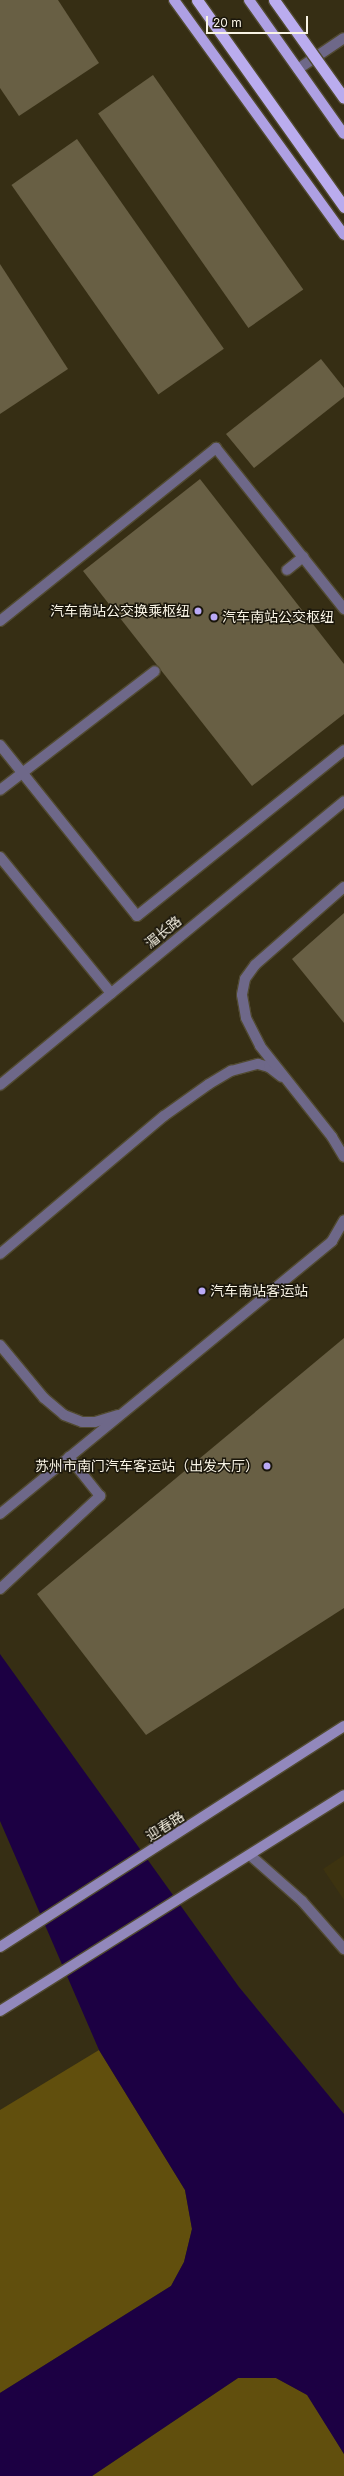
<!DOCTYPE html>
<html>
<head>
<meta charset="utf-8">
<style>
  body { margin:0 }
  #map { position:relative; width:344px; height:2476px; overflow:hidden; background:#362e14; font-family:Inter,"Noto Sans SC",sans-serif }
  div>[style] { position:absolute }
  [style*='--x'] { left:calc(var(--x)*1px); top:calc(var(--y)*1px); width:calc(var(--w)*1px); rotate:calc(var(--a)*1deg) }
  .built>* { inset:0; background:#3d3310 }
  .green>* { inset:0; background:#614f0d }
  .water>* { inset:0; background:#1c0043 }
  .building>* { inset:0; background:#685f44; transform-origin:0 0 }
  .roads { filter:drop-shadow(1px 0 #514a31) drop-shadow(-1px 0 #514a31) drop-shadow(0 1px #514a31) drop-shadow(0 -1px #514a31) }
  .service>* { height:10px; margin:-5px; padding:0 5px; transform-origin:5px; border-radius:5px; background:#6e6889 }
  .minor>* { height:10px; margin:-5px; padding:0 5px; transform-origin:5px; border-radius:5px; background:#6e6889 }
  .tertiary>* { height:10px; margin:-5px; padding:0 5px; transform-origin:5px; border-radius:5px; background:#6e6889 }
  .secondary>* { height:10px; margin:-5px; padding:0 5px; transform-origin:5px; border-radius:5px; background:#9288bc }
  .primary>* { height:10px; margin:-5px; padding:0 5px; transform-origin:5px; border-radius:5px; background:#aea0e3 }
  .trunk>* { height:11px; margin:-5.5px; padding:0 5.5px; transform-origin:5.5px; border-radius:5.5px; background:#baacee }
  .bridges { filter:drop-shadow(1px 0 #514a31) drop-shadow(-1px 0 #514a31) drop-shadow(0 1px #514a31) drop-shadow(0 -1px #514a31) }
  .trunk-bridge>* { height:11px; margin:-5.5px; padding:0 5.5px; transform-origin:5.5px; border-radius:5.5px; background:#baacee }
  .dots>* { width:11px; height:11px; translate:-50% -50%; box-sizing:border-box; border:2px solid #1a160b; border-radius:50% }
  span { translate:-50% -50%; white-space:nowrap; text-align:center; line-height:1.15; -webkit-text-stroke:3px #1a160b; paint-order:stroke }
  .poi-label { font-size:14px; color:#f9f4e5 }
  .right { translate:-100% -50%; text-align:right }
  .left { translate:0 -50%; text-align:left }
  .street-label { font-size:14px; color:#f9f4e5 }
  .scale { position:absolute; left:206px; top:16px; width:102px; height:18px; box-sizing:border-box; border:2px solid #f9f4e5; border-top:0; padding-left:5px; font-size:12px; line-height:14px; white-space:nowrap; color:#f9f4e5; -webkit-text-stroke:3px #1a160b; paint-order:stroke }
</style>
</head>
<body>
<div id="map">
  <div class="built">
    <i style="clip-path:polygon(344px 1855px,344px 1900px,323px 1869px)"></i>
  </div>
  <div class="green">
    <i style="clip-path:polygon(99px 2050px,185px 2190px,192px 2229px,184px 2262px,171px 2286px,0 2393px,0 2110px)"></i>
    <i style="clip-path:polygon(238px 2378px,276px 2378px,308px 2395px,344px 2454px,344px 2476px,92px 2476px)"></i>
  </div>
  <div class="water">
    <i style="clip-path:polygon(0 1654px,239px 1987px,344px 2114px,344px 2454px,307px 2395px,276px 2378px,238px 2378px,92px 2476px,0 2476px,0 2393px,171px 2286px,184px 2262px,192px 2229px,185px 2190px,99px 2050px,0 1821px)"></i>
  </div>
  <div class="building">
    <i style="clip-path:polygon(0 0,58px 0,99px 63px,19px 116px,0 88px)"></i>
    <i style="left:153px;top:75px;width:262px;height:67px;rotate:55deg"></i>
    <i style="left:77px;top:139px;width:256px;height:80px;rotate:55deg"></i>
    <i style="clip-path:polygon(0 264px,68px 369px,0 414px)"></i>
    <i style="clip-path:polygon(321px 359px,344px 388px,344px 397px,254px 468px,226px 434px)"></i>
    <i style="clip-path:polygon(200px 479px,344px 664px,344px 714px,252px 786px,83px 571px)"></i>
    <i style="clip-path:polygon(344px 913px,344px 1023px,292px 959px)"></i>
    <i style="clip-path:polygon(344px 1338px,344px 1608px,146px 1735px,37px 1594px)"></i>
  </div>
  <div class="roads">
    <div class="service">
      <i style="--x:287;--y:570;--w:21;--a:-39"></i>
      <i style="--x:0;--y:790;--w:195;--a:-37.5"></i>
      <i style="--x:0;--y:857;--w:176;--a:50.8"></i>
      <i style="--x:0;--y:1254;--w:214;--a:-40.1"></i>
      <i style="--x:164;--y:1116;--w:55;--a:-35.4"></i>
      <i style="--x:209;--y:1084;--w:26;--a:-31"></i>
      <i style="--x:231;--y:1071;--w:28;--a:-15"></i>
      <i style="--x:258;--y:1064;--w:11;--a:15"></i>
      <i style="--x:269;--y:1067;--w:16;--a:38"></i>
      <i style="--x:0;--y:1345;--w:69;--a:50.3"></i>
      <i style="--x:44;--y:1398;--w:26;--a:40"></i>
      <i style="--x:64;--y:1415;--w:19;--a:21"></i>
      <i style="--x:82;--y:1422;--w:13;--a:0"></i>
      <i style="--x:95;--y:1422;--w:24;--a:-17"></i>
      <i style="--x:0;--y:1589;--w:137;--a:-42.9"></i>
      <i style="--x:100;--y:1496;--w:50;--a:-128.5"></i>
    </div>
    <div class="minor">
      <i style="--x:0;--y:621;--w:277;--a:-38.7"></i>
      <i style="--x:216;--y:448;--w:206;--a:51.5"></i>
      <i style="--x:0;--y:745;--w:219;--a:51.3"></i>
      <i style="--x:137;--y:916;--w:265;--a:-38.7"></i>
      <i style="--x:344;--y:887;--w:118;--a:138.8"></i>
      <i style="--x:255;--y:965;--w:17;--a:126"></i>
      <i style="--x:245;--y:979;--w:16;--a:101"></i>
      <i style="--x:242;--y:995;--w:23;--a:80"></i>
      <i style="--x:246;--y:1018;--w:31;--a:63"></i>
      <i style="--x:260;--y:1046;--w:116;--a:51.6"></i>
      <i style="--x:332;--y:1137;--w:23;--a:59"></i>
      <i style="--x:0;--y:1514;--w:430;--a:-39.4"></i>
      <i style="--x:332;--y:1241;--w:24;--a:-60"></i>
    </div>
    <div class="tertiary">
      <i style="--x:298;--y:69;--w:55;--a:-34"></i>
      <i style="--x:0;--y:1085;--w:446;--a:-39.5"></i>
      <i style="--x:251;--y:1856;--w:68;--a:41.4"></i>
      <i style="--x:302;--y:1901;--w:64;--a:48.8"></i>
    </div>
    <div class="secondary">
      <i style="--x:0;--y:1947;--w:409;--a:-32.7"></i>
      <i style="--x:0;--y:2011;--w:406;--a:-32.1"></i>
    </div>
    <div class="primary">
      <i style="--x:174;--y:0;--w:290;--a:54.1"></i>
      <i style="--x:249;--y:0;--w:164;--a:54.7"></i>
    </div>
    <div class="trunk">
      <i style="--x:197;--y:0;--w:254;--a:54.6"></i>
    </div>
  </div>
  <div class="bridges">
    <div class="trunk-bridge">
      <i style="--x:274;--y:0;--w:120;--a:54.5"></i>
    </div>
  </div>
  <div class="dots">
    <i style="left:198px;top:611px;background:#baaaf6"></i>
    <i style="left:214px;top:617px;background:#baaaf6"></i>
    <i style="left:202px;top:1291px;background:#baaaf6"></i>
    <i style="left:267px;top:1466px;background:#baaaf6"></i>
  </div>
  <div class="poi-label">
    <span class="right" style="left:190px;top:611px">汽车南站公交换乘枢纽</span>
    <span class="left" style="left:222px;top:617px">汽车南站公交枢纽</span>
    <span class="left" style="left:210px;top:1291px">汽车南站客运站</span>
    <span class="right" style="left:259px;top:1466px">苏州市南门汽车客运站（出发大厅）</span>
  </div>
  <div class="street-label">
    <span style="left:163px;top:932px;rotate:-39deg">湄长路</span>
    <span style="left:165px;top:1826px;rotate:-33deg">迎春路</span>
  </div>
  <div class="scale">20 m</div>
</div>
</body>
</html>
